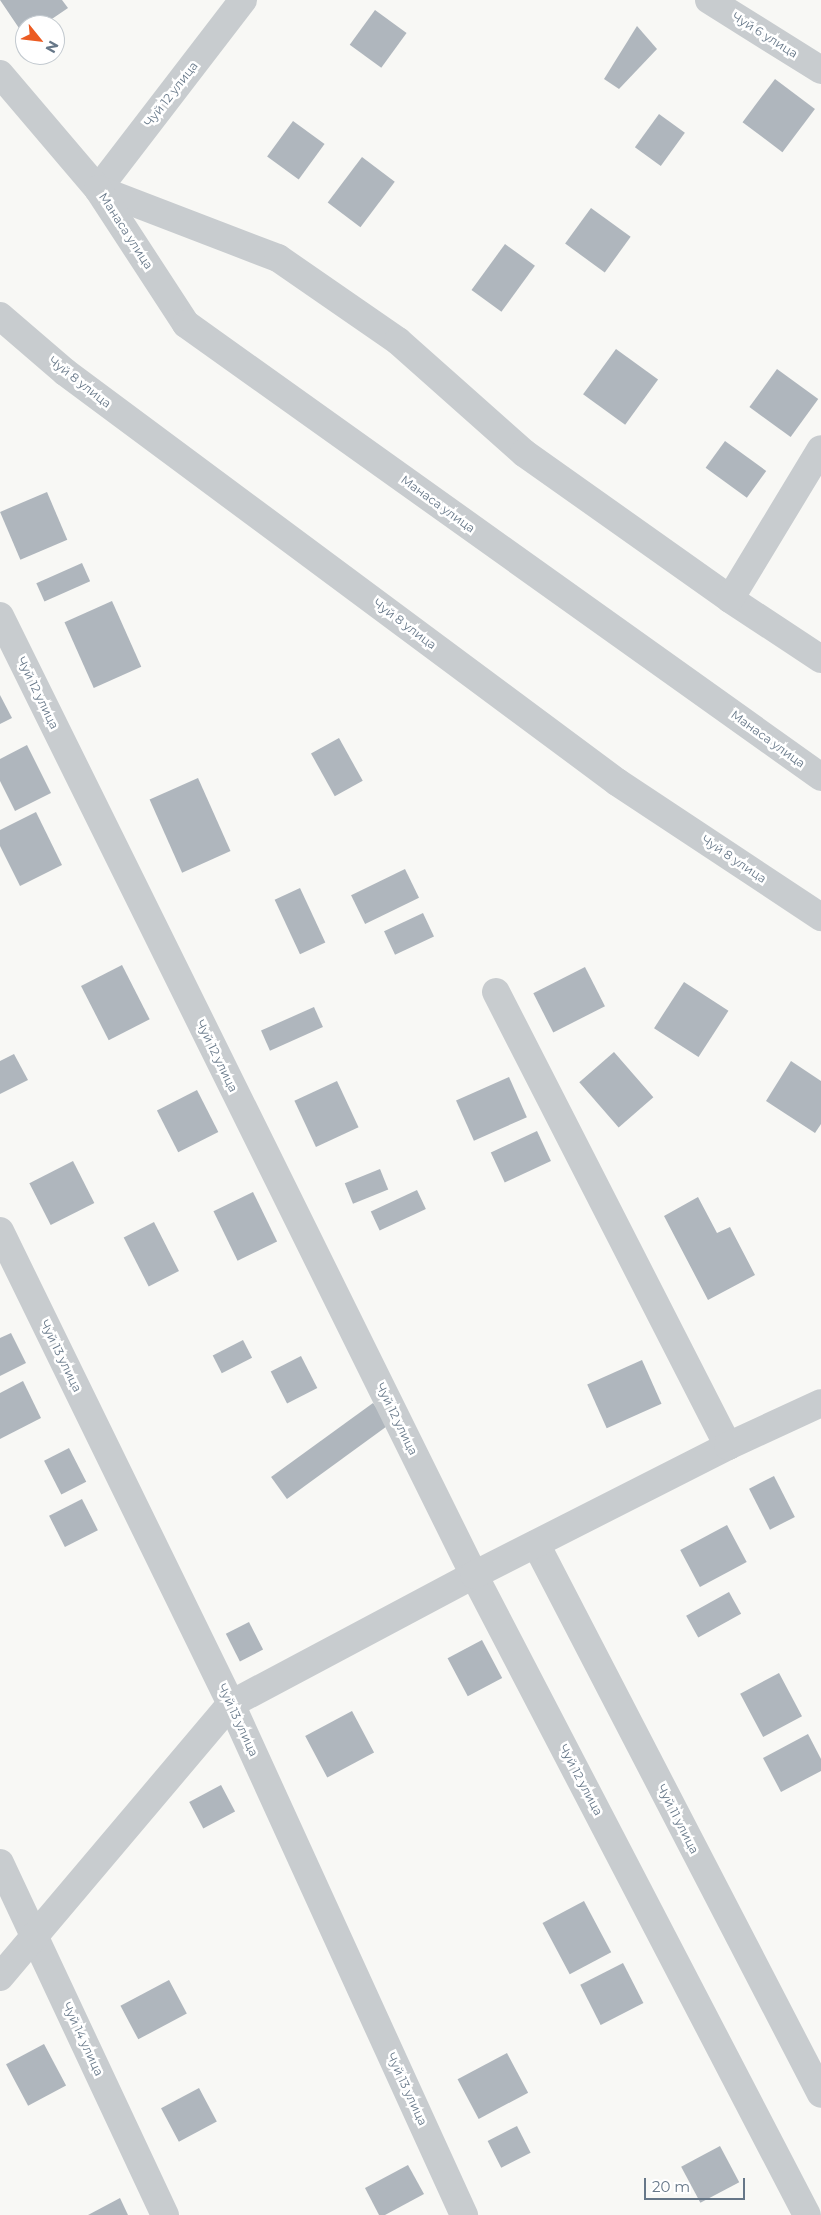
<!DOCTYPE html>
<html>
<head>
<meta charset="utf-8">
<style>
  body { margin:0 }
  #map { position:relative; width:821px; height:2215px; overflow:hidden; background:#f8f8f5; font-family:Montserrat,sans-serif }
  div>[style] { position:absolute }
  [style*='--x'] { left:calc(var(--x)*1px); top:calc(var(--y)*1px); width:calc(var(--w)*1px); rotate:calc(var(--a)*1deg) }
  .building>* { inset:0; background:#afb6bd; transform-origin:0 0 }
  .street>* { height:28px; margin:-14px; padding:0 14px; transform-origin:14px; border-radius:14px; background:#c8cccf }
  span { translate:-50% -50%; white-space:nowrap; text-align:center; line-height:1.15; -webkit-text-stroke:5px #fff; paint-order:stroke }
  .street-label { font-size:12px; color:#678 }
  .north { position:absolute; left:15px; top:15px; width:50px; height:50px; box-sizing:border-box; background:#fff; border:1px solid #c2c9cf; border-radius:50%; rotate:119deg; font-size:14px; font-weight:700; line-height:20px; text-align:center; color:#678 }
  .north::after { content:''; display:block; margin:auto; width:18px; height:22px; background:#ec5b22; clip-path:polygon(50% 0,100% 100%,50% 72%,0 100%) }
  .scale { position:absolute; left:644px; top:2178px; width:101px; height:22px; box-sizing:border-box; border:2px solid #678; border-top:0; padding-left:6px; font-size:15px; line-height:18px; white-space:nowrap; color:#678; -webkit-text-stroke:4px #fff; paint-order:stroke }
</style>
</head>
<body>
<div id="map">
  <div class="building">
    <i style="clip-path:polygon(0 0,62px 0,68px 8px,43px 25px,25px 25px,25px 37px)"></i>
    <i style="left:375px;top:10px;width:39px;height:43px;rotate:36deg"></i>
    <i style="clip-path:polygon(637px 26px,657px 49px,619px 89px,604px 79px)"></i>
    <i style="left:775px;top:79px;width:50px;height:54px;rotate:37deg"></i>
    <i style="left:659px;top:114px;width:32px;height:41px;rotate:36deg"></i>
    <i style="left:293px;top:121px;width:39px;height:44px;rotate:36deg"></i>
    <i style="left:362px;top:157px;width:41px;height:57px;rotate:37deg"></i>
    <i style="left:591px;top:208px;width:49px;height:44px;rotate:36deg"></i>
    <i style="left:505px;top:244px;width:37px;height:57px;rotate:36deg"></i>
    <i style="left:616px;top:349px;width:52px;height:56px;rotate:36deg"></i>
    <i style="left:777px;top:369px;width:51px;height:47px;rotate:36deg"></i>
    <i style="left:725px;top:441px;width:51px;height:33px;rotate:36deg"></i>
    <i style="left:47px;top:492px;width:52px;height:51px;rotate:67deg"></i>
    <i style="left:82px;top:563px;width:20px;height:50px;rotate:66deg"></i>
    <i style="left:112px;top:601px;width:72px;height:52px;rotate:66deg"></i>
    <i style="clip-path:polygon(0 695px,12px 718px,0 724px)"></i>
    <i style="left:339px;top:738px;width:49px;height:32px;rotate:61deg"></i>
    <i style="clip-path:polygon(27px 745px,51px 793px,15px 811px,0 781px,0 759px)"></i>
    <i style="left:198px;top:778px;width:80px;height:53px;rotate:66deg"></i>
    <i style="clip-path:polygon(36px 812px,62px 865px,20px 886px,0 846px,0 830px)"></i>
    <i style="left:405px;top:869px;width:32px;height:60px;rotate:64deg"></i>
    <i style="left:300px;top:888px;width:60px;height:28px;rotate:65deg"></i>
    <i style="left:423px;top:913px;width:26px;height:43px;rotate:65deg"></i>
    <i style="left:122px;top:965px;width:61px;height:46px;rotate:63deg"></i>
    <i style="left:585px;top:967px;width:44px;height:58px;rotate:63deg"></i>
    <i style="left:684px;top:982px;width:53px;height:55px;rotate:33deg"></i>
    <i style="left:314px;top:1007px;width:22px;height:58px;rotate:66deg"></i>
    <i style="left:614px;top:1052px;width:60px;height:46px;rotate:49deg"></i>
    <i style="clip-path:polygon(14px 1054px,28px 1080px,0 1094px,0 1061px)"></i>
    <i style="clip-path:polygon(791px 1061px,821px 1081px,821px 1124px,815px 1133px,766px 1101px)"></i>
    <i style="left:509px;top:1077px;width:44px;height:58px;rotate:66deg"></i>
    <i style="left:337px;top:1081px;width:51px;height:47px;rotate:65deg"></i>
    <i style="left:197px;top:1090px;width:47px;height:45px;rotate:63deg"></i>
    <i style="left:537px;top:1131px;width:33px;height:51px;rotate:65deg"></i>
    <i style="left:73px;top:1161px;width:47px;height:49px;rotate:63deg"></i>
    <i style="left:380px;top:1169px;width:22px;height:38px;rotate:68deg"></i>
    <i style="left:417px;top:1190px;width:21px;height:51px;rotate:65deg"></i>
    <i style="left:253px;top:1192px;width:55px;height:44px;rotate:64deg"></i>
    <i style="clip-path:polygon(698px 1197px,717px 1233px,730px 1227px,755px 1275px,708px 1300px,664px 1216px)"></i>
    <i style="left:154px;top:1222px;width:55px;height:34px;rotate:63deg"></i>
    <i style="clip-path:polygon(11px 1333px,26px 1363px,0 1376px,0 1338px)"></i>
    <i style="left:243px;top:1340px;width:20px;height:34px;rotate:63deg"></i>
    <i style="left:301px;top:1356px;width:36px;height:34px;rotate:63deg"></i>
    <i style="left:642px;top:1360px;width:48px;height:60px;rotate:66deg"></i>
    <i style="clip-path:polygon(23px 1381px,41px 1418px,0 1439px,0 1393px)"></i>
    <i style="left:373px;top:1403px;width:27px;height:126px;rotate:54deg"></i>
    <i style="left:69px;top:1448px;width:38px;height:28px;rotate:63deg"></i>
    <i style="left:774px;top:1476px;width:46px;height:28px;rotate:63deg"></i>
    <i style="left:82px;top:1499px;width:35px;height:37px;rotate:63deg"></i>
    <i style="left:727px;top:1525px;width:42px;height:53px;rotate:62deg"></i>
    <i style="left:729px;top:1592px;width:25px;height:49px;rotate:61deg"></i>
    <i style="left:249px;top:1622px;width:31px;height:26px;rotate:63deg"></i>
    <i style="left:482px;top:1640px;width:43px;height:39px;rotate:62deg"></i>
    <i style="left:779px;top:1673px;width:49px;height:44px;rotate:62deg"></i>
    <i style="left:352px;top:1711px;width:47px;height:53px;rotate:62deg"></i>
    <i style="clip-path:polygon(808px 1734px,821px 1759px,821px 1771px,781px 1792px,763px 1758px)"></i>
    <i style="left:221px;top:1785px;width:30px;height:36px;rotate:62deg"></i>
    <i style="left:584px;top:1901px;width:58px;height:47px;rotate:62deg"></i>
    <i style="left:623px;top:1963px;width:45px;height:48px;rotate:63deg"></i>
    <i style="left:169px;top:1980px;width:38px;height:55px;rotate:62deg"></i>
    <i style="left:44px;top:2044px;width:47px;height:43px;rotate:62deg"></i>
    <i style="left:507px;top:2053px;width:45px;height:56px;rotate:62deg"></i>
    <i style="left:199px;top:2088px;width:38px;height:43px;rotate:62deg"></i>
    <i style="left:517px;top:2126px;width:30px;height:33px;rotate:63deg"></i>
    <i style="left:720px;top:2146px;width:41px;height:44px;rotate:62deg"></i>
    <i style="clip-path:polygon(408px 2165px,424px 2194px,385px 2215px,379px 2215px,365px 2188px)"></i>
    <i style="clip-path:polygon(120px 2198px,128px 2215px,88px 2215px)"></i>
  </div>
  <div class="street">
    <i style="--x:243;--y:0;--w:238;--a:127.5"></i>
    <i style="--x:98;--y:189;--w:193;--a:21"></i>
    <i style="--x:278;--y:258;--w:146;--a:34.7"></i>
    <i style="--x:398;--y:341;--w:169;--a:41.6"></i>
    <i style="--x:524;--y:453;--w:252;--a:35.3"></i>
    <i style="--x:730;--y:599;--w:109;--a:33.4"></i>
    <i style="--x:709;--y:0;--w:132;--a:32"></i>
    <i style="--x:0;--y:74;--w:151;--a:49.6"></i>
    <i style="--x:98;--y:189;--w:161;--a:56.9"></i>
    <i style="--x:186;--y:324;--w:780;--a:35.5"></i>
    <i style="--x:0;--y:316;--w:86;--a:40.7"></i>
    <i style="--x:65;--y:372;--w:688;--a:36.6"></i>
    <i style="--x:617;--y:782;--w:245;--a:33.5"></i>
    <i style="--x:730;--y:599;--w:175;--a:-58.8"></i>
    <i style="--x:0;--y:616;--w:1070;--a:63.7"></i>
    <i style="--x:474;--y:1575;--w:721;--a:62.51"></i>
    <i style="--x:496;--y:992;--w:510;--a:62.93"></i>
    <i style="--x:0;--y:1231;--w:526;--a:63.97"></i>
    <i style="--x:231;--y:1704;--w:562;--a:65.49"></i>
    <i style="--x:536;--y:1544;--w:619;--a:62.61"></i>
    <i style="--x:0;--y:1863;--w:389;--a:64.9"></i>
    <i style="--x:0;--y:1977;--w:358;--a:-49.8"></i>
    <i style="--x:231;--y:1704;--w:275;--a:-28"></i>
    <i style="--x:474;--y:1575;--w:285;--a:-26.9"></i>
    <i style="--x:728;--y:1446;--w:102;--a:-24.8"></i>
  </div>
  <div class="street-label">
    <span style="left:765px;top:35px;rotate:32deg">Чуй 6 улица</span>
    <span style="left:171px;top:94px;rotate:-52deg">Чуй 12 улица</span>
    <span style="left:126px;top:231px;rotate:57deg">Манаса улица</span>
    <span style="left:80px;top:382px;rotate:38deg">Чуй 8 улица</span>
    <span style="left:438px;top:504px;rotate:36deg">Манаса улица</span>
    <span style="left:405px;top:624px;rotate:37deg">Чуй 8 улица</span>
    <span style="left:38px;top:693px;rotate:64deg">Чуй 12 улица</span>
    <span style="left:768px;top:739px;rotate:36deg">Манаса улица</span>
    <span style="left:734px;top:859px;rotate:34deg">Чуй 8 улица</span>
    <span style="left:217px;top:1056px;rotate:64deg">Чуй 12 улица</span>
    <span style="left:61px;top:1356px;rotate:64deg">Чуй 13 улица</span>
    <span style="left:397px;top:1419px;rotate:64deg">Чуй 12 улица</span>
    <span style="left:238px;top:1720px;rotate:65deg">Чуй 13 улица</span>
    <span style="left:581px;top:1780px;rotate:62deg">Чуй 12 улица</span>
    <span style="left:678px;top:1819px;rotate:63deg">Чуй 11 улица</span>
    <span style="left:83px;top:2039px;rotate:65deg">Чуй 14 улица</span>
    <span style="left:407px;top:2089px;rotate:65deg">Чуй 13 улица</span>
  </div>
  <div class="north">N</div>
  <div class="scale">20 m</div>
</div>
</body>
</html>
